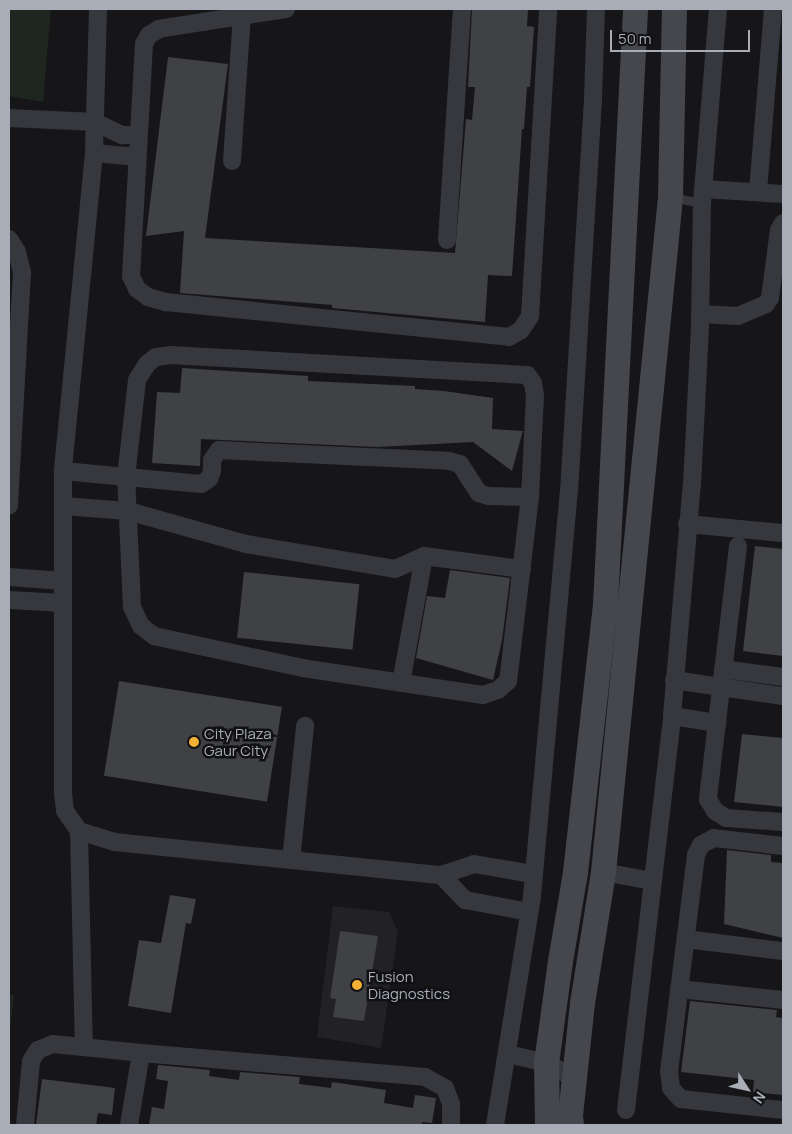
<!DOCTYPE html>
<html>
<head>
<meta charset="utf-8">
<style>
  body { margin:0 }
  #map { position:relative; width:792px; height:1134px; overflow:hidden; background:#161618; font-family:Manrope,sans-serif }
  div>[style] { position:absolute }
  [style*='--x'] { left:calc(var(--x)*1px); top:calc(var(--y)*1px); width:calc(var(--w)*1px); rotate:calc(var(--a)*1deg) }
  .built>* { inset:0; background:#222225 }
  .green>* { inset:0; background:#1e261f }
  .building>* { inset:0; background:#404145; transform-origin:0 0 }
  .lane>* { height:9px; margin:-4.5px; padding:0 4.5px; transform-origin:4.5px; border-radius:4.5px; background:#37383d }
  .street>* { height:18px; margin:-9px; padding:0 9px; transform-origin:9px; border-radius:9px; background:#37383d }
  .secondary>* { height:25px; margin:-12.5px; padding:0 12.5px; transform-origin:12.5px; border-radius:12.5px; background:#45474d }
  .dots>* { width:14px; height:14px; translate:-50% -50%; box-sizing:border-box; border:2px solid #111113; border-radius:50% }
  span { translate:-50% -50%; white-space:nowrap; text-align:center; line-height:1.15; -webkit-text-stroke:5px #111113; paint-order:stroke }
  .poi-label { font-size:15px; color:#a8adb8 }
  .left { translate:0 -50%; text-align:left }
  .frame { position:absolute; inset:0; border:10px solid #a8adb8; pointer-events:none }
  .north { position:absolute; left:722px; top:1064px; width:50px; height:50px; -webkit-text-stroke:4px #111113; paint-order:stroke; rotate:125deg; font-size:14px; font-weight:700; line-height:20px; text-align:center; color:#a8adb8 }
  .north::after { content:''; display:block; margin:auto; width:18px; height:22px; background:#a8adb8; clip-path:polygon(50% 0,100% 100%,50% 72%,0 100%) }
  .scale { position:absolute; left:610px; top:30px; width:140px; height:22px; box-sizing:border-box; border:2px solid #a8adb8; border-top:0; padding-left:6px; font-size:15px; line-height:18px; white-space:nowrap; color:#a8adb8; -webkit-text-stroke:4px #111113; paint-order:stroke }
</style>
</head>
<body>
<div id="map">
  <div class="built">
    <i style="clip-path:polygon(333px 906px,389px 912px,398px 932px,381px 1048px,317px 1037px)"></i>
  </div>
  <div class="green">
    <i style="clip-path:polygon(9px 9px,51px 9px,43px 102px,9px 96px)"></i>
    <i style="clip-path:polygon(9px 994px,14px 995px,9px 1037px)"></i>
  </div>
  <div class="building">
    <i style="clip-path:polygon(472px 9px,528px 9px,527px 26px,534px 27px,530px 87px,527px 87px,524px 129px,522px 129px,512px 276px,488px 275px,485px 322px,332px 308px,332px 305px,180px 293px,184px 231px,146px 236px,168px 57px,228px 64px,205px 238px,455px 253px,466px 119px,472px 120px,475px 87px,468px 87px)"></i>
    <i style="clip-path:polygon(182px 368px,308px 376px,308px 381px,415px 386px,415px 389px,444px 391px,493px 398px,492px 429px,523px 431px,522px 434px,512px 471px,473px 442px,377px 447px,201px 439px,200px 466px,152px 463px,157px 392px,180px 393px)"></i>
    <i style="clip-path:polygon(755px 546px,783px 549px,783px 656px,743px 651px)"></i>
    <i style="clip-path:polygon(450px 570px,510px 578px,502px 640px,493px 680px,416px 658px,427px 596px,445px 598px)"></i>
    <i style="left:244px;top:572px;width:116px;height:66px;rotate:6deg"></i>
    <i style="left:119px;top:681px;width:165px;height:96px;rotate:9deg"></i>
    <i style="clip-path:polygon(742px 734px,783px 738px,783px 807px,734px 802px)"></i>
    <i style="clip-path:polygon(727px 850px,771px 855px,771px 862px,783px 863px,783px 938px,724px 924px)"></i>
    <i style="clip-path:polygon(170px 895px,196px 899px,191px 924px,186px 923px,171px 1013px,128px 1006px,139px 940px,161px 943px)"></i>
    <i style="clip-path:polygon(340px 931px,378px 936px,364px 1021px,333px 1017px,336px 999px,330px 998px)"></i>
    <i style="clip-path:polygon(690px 1001px,777px 1010px,776px 1017px,783px 1018px,783px 1095px,753px 1092px,754px 1080px,681px 1072px)"></i>
    <i style="clip-path:polygon(158px 1065px,210px 1070px,209px 1076px,239px 1080px,240px 1072px,300px 1077px,299px 1084px,331px 1088px,332px 1082px,386px 1090px,384px 1103px,413px 1108px,415px 1095px,436px 1098px,432px 1123px,422px 1122px,422px 1125px,149px 1125px,152px 1107px,164px 1109px,168px 1081px,156px 1079px)"></i>
    <i style="clip-path:polygon(42px 1079px,115px 1088px,112px 1115px,98px 1113px,96px 1125px,36px 1125px)"></i>
  </div>
  <div class="lane">
    <i style="--x:671;--y:197;--w:32;--a:11"></i>
  </div>
  <div class="street">
    <i style="--x:98;--y:9;--w:144;--a:91.6"></i>
    <i style="--x:94;--y:153;--w:320;--a:95.6"></i>
    <i style="--x:63;--y:471;--w:323;--a:90"></i>
    <i style="--x:63;--y:794;--w:17;--a:83"></i>
    <i style="--x:65;--y:811;--w:24;--a:55"></i>
    <i style="--x:79;--y:831;--w:37;--a:17"></i>
    <i style="--x:114;--y:842;--w:329;--a:5.8"></i>
    <i style="--x:441;--y:875;--w:35;--a:-18"></i>
    <i style="--x:474;--y:864;--w:60;--a:9.6"></i>
    <i style="--x:286;--y:9;--w:129;--a:171.1"></i>
    <i style="--x:159;--y:29;--w:12;--a:149"></i>
    <i style="--x:149;--y:35;--w:10;--a:119"></i>
    <i style="--x:144;--y:44;--w:232;--a:93.2"></i>
    <i style="--x:131;--y:276;--w:14;--a:65"></i>
    <i style="--x:137;--y:289;--w:14;--a:36"></i>
    <i style="--x:148;--y:297;--w:19;--a:16"></i>
    <i style="--x:166;--y:302;--w:345;--a:5.8"></i>
    <i style="--x:509;--y:337;--w:14;--a:-30"></i>
    <i style="--x:521;--y:330;--w:17;--a:-57"></i>
    <i style="--x:530;--y:316;--w:308;--a:-86.6"></i>
    <i style="--x:9;--y:118;--w:86;--a:2.7"></i>
    <i style="--x:95;--y:122;--w:30;--a:26"></i>
    <i style="--x:122;--y:135;--w:16;--a:0"></i>
    <i style="--x:94;--y:153;--w:43;--a:5.3"></i>
    <i style="--x:232;--y:161;--w:145;--a:-86.1"></i>
    <i style="--x:703;--y:189;--w:80;--a:3.6"></i>
    <i style="--x:758;--y:191;--w:183;--a:-85.3"></i>
    <i style="--x:9;--y:239;--w:15;--a:58"></i>
    <i style="--x:17;--y:252;--w:21;--a:76"></i>
    <i style="--x:22;--y:272;--w:234;--a:93.2"></i>
    <i style="--x:447;--y:240;--w:231;--a:-86.3"></i>
    <i style="--x:700;--y:314;--w:38;--a:3"></i>
    <i style="--x:738;--y:316;--w:30;--a:-23"></i>
    <i style="--x:766;--y:304;--w:7;--a:-56"></i>
    <i style="--x:770;--y:298;--w:69;--a:-82.5"></i>
    <i style="--x:779;--y:230;--w:8;--a:-60"></i>
    <i style="--x:170;--y:355;--w:358;--a:3.2"></i>
    <i style="--x:527;--y:375;--w:10;--a:53"></i>
    <i style="--x:533;--y:383;--w:12;--a:81"></i>
    <i style="--x:535;--y:395;--w:102;--a:92.8"></i>
    <i style="--x:530;--y:497;--w:185;--a:96.8"></i>
    <i style="--x:508;--y:681;--w:13;--a:138"></i>
    <i style="--x:498;--y:690;--w:16;--a:162"></i>
    <i style="--x:483;--y:695;--w:182;--a:-171.5"></i>
    <i style="--x:303;--y:668;--w:152;--a:-167.9"></i>
    <i style="--x:154;--y:636;--w:16;--a:-142"></i>
    <i style="--x:141;--y:626;--w:21;--a:-115"></i>
    <i style="--x:132;--y:607;--w:130;--a:-92.6"></i>
    <i style="--x:126;--y:477;--w:98;--a:-83.5"></i>
    <i style="--x:137;--y:380;--w:19;--a:-58"></i>
    <i style="--x:147;--y:364;--w:11;--a:-38"></i>
    <i style="--x:156;--y:357;--w:14;--a:-8"></i>
    <i style="--x:63;--y:471;--w:139;--a:5.4"></i>
    <i style="--x:201;--y:484;--w:9;--a:-32"></i>
    <i style="--x:209;--y:479;--w:9;--a:-69"></i>
    <i style="--x:212;--y:471;--w:11;--a:-90"></i>
    <i style="--x:212;--y:460;--w:12;--a:-55"></i>
    <i style="--x:219;--y:450;--w:230;--a:2.7"></i>
    <i style="--x:449;--y:461;--w:11;--a:15"></i>
    <i style="--x:460;--y:464;--w:35;--a:57"></i>
    <i style="--x:479;--y:493;--w:9;--a:18"></i>
    <i style="--x:488;--y:496;--w:42;--a:1.4"></i>
    <i style="--x:63;--y:506;--w:65;--a:4.4"></i>
    <i style="--x:128;--y:511;--w:123;--a:15.6"></i>
    <i style="--x:246;--y:544;--w:151;--a:9.5"></i>
    <i style="--x:395;--y:569;--w:32;--a:-24"></i>
    <i style="--x:424;--y:556;--w:99;--a:7.6"></i>
    <i style="--x:687;--y:524;--w:96;--a:5.4"></i>
    <i style="--x:738;--y:546;--w:255;--a:96.8"></i>
    <i style="--x:708;--y:799;--w:14;--a:60"></i>
    <i style="--x:715;--y:811;--w:13;--a:32"></i>
    <i style="--x:726;--y:818;--w:57;--a:4"></i>
    <i style="--x:9;--y:577;--w:54;--a:4.2"></i>
    <i style="--x:9;--y:600;--w:54;--a:3.2"></i>
    <i style="--x:723;--y:669;--w:61;--a:7.6"></i>
    <i style="--x:674;--y:680;--w:110;--a:8.4"></i>
    <i style="--x:401;--y:683;--w:129;--a:-79.7"></i>
    <i style="--x:672;--y:716;--w:46;--a:8.8"></i>
    <i style="--x:79;--y:831;--w:215;--a:88.7"></i>
    <i style="--x:783;--y:846;--w:69;--a:-173.4"></i>
    <i style="--x:714;--y:838;--w:15;--a:152"></i>
    <i style="--x:701;--y:845;--w:11;--a:117"></i>
    <i style="--x:696;--y:855;--w:218;--a:97.1"></i>
    <i style="--x:669;--y:1071;--w:17;--a:83"></i>
    <i style="--x:671;--y:1088;--w:15;--a:48"></i>
    <i style="--x:681;--y:1099;--w:103;--a:6.2"></i>
    <i style="--x:291;--y:860;--w:135;--a:-84"></i>
    <i style="--x:603;--y:872;--w:51;--a:10.2"></i>
    <i style="--x:441;--y:875;--w:35;--a:46"></i>
    <i style="--x:465;--y:900;--w:65;--a:10.6"></i>
    <i style="--x:686;--y:939;--w:98;--a:7.1"></i>
    <i style="--x:679;--y:989;--w:105;--a:6"></i>
    <i style="--x:508;--y:1054;--w:39;--a:13"></i>
    <i style="--x:546;--y:1063;--w:32;--a:28"></i>
    <i style="--x:626;--y:1110;--w:397;--a:-83.3"></i>
    <i style="--x:672;--y:716;--w:232;--a:-85.1"></i>
    <i style="--x:692;--y:485;--w:159;--a:-87.1"></i>
    <i style="--x:700;--y:326;--w:123;--a:-89.1"></i>
    <i style="--x:702;--y:203;--w:195;--a:-85.3"></i>
    <i style="--x:25;--y:1125;--w:64;--a:-84.6"></i>
    <i style="--x:31;--y:1061;--w:13;--a:-58"></i>
    <i style="--x:38;--y:1050;--w:16;--a:-22"></i>
    <i style="--x:53;--y:1044;--w:88;--a:5.8"></i>
    <i style="--x:141;--y:1053;--w:285;--a:4.8"></i>
    <i style="--x:425;--y:1077;--w:23;--a:29"></i>
    <i style="--x:445;--y:1088;--w:17;--a:69"></i>
    <i style="--x:451;--y:1104;--w:21;--a:90"></i>
    <i style="--x:129;--y:1125;--w:73;--a:-80.5"></i>
    <i style="--x:495;--y:1125;--w:232;--a:-80.8"></i>
    <i style="--x:532;--y:896;--w:406;--a:-84.8"></i>
    <i style="--x:569;--y:492;--w:394;--a:-86.5"></i>
    <i style="--x:593;--y:99;--w:90;--a:-88.1"></i>
  </div>
  <div class="secondary">
    <i style="--x:547;--y:1125;--w:62;--a:-90.9"></i>
    <i style="--x:546;--y:1063;--w:103;--a:-82.2"></i>
    <i style="--x:560;--y:961;--w:90;--a:-80.4"></i>
    <i style="--x:575;--y:872;--w:270;--a:-83.6"></i>
    <i style="--x:605;--y:604;--w:596;--a:-87.11"></i>
    <i style="--x:571;--y:1125;--w:10;--a:-96"></i>
    <i style="--x:570;--y:1115;--w:113;--a:-83.9"></i>
    <i style="--x:582;--y:1003;--w:133;--a:-80.9"></i>
    <i style="--x:603;--y:872;--w:678;--a:-84.33"></i>
    <i style="--x:670;--y:197;--w:188;--a:-88.8"></i>
  </div>
  <div class="dots">
    <i style="left:194px;top:742px;background:#f2b134"></i>
    <i style="left:357px;top:985px;background:#f2b134"></i>
  </div>
  <div class="poi-label">
    <span class="left" style="left:204px;top:742px">City Plaza<br>Gaur City</span>
    <span class="left" style="left:368px;top:985px">Fusion<br>Diagnostics</span>
  </div>
  <div class="frame"></div>
  <div class="north">N</div>
  <div class="scale">50 m</div>
</div>
</body>
</html>
